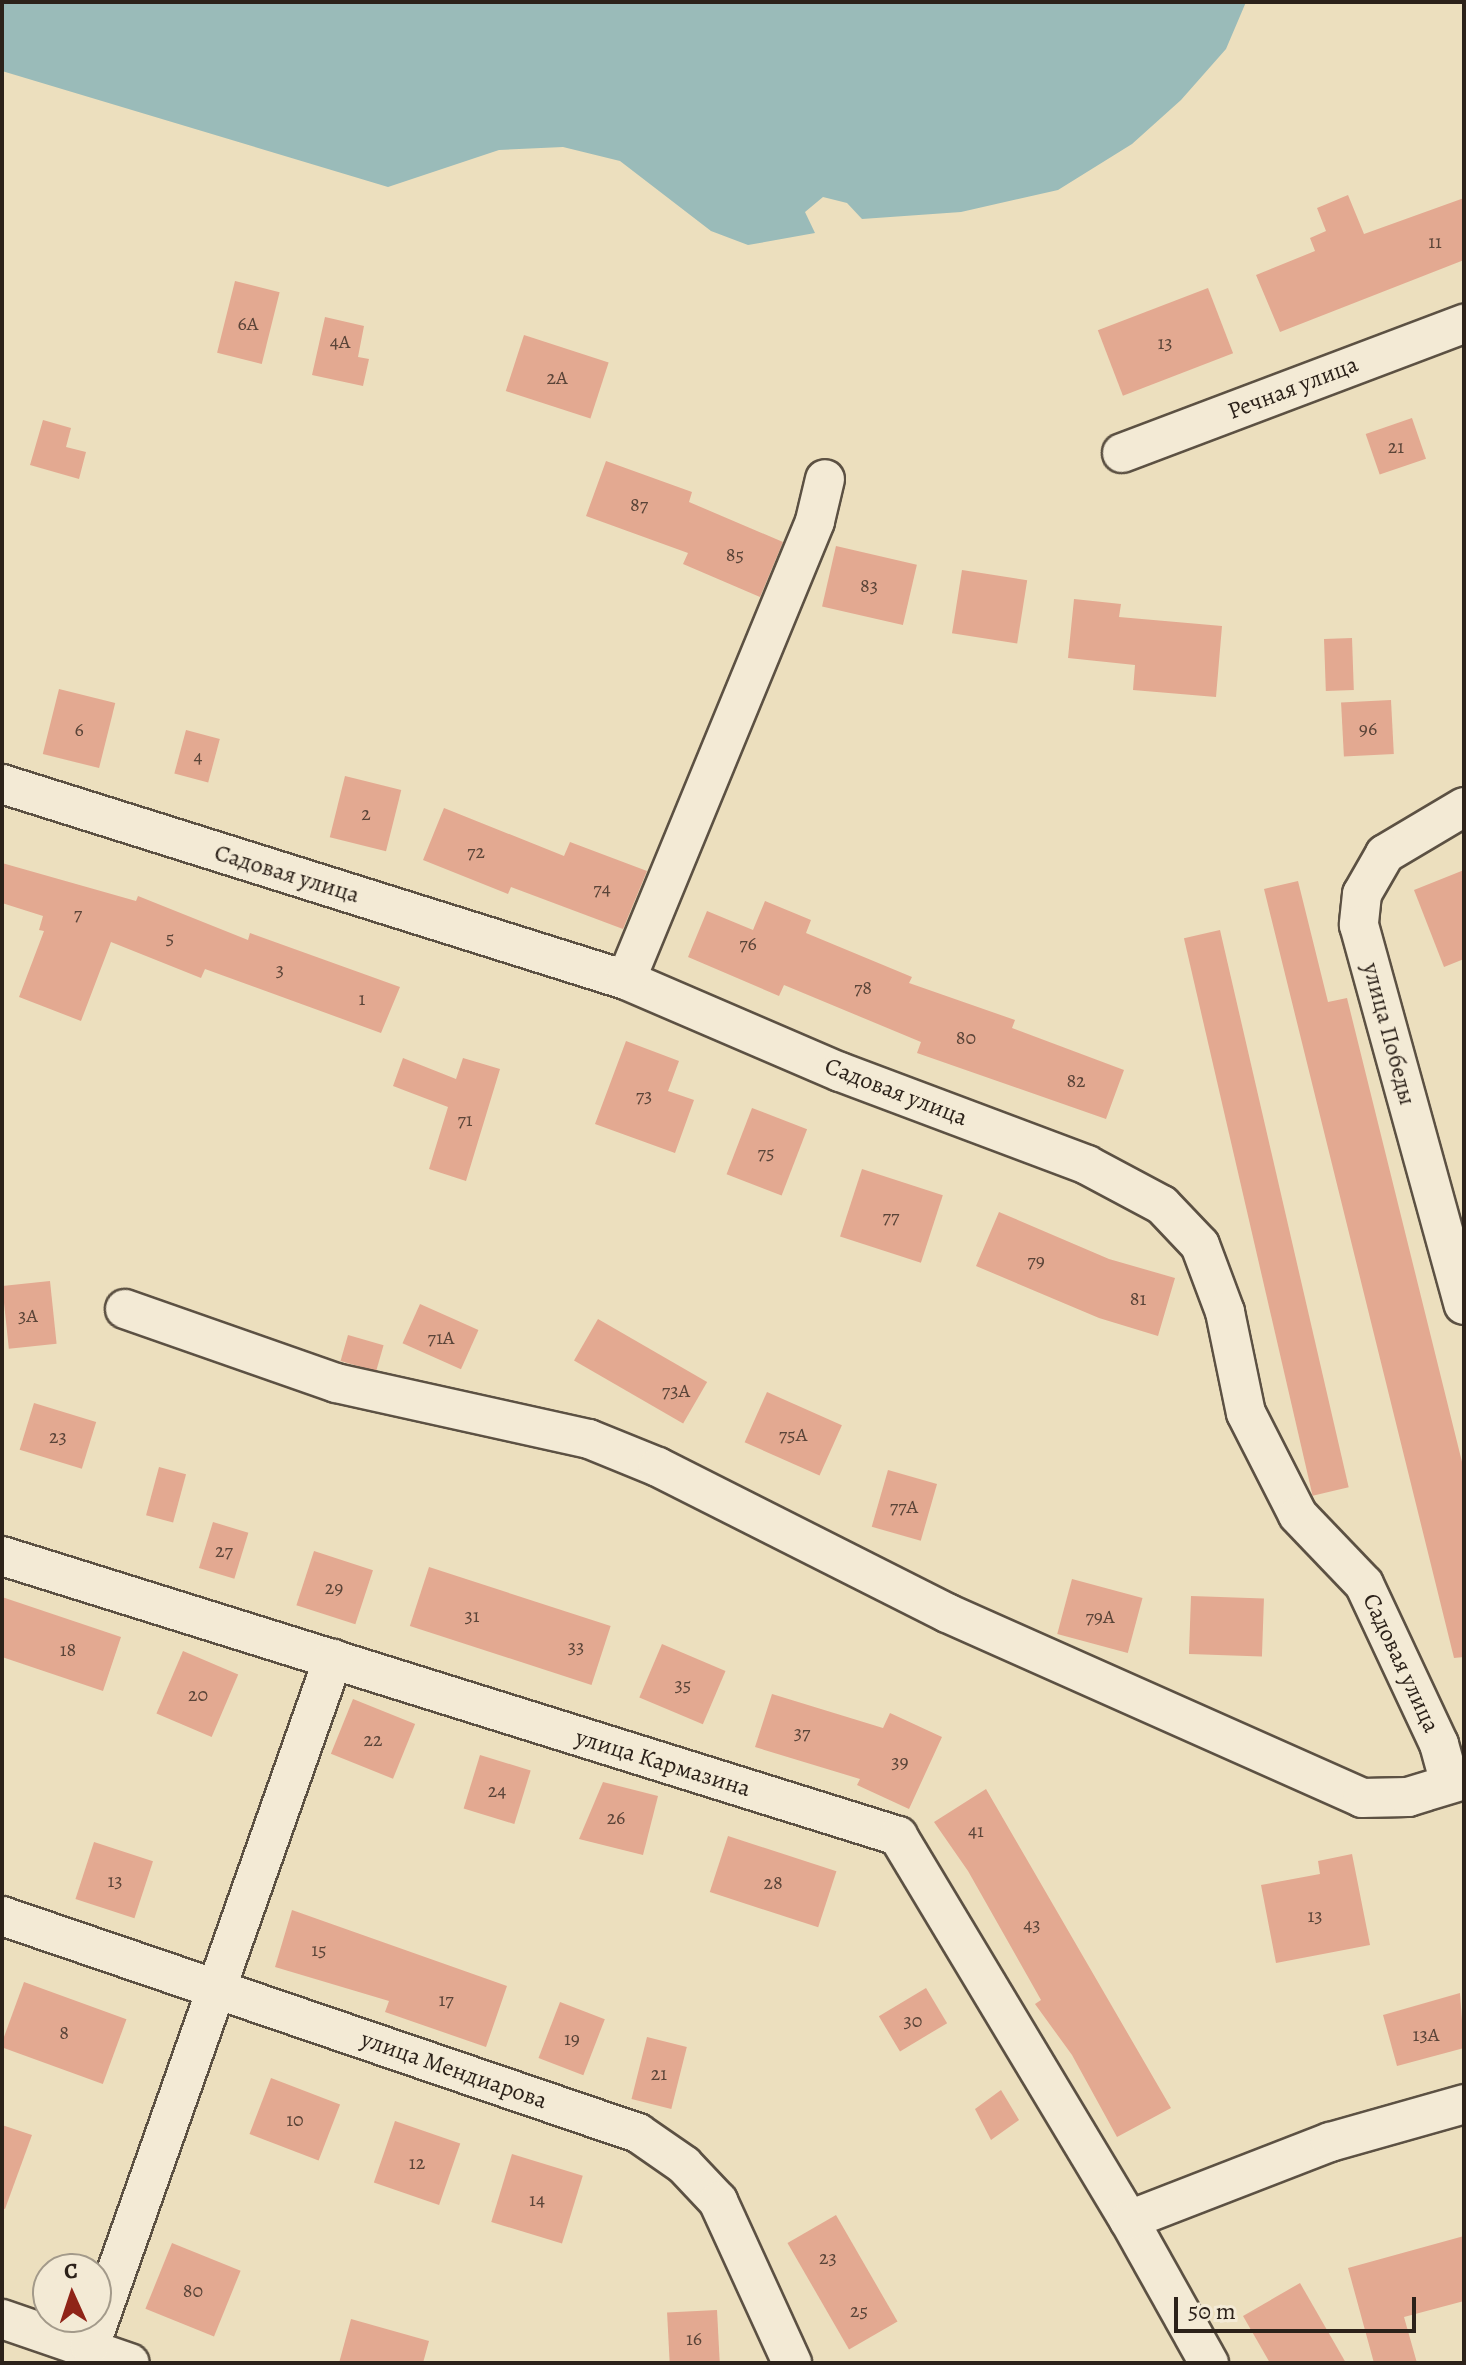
<!DOCTYPE html>
<html>
<head>
<meta charset="utf-8">
<style>
  body { margin:0 }
  #map { position:relative; width:1466px; height:2365px; overflow:hidden; background:#ecdfbe; font-family:Alegreya,serif }
  div>[style] { position:absolute }
  [style*='--x'] { left:calc(var(--x)*1px); top:calc(var(--y)*1px); width:calc(var(--w)*1px); rotate:calc(var(--a)*1deg) }
  .water>* { inset:0; background:#9abbb9 }
  .building>* { inset:0; background:#e3a991; transform-origin:0 0 }
  .roads { filter:drop-shadow(2px 0 #5c5143) drop-shadow(-2px 0 #5c5143) drop-shadow(0 2px #5c5143) drop-shadow(0 -2px #5c5143) }
  .street>* { height:38px; margin:-19px; padding:0 19px; transform-origin:19px; border-radius:19px; background:#f3ead5 }
  span { translate:-50% -50%; white-space:nowrap; text-align:center; line-height:1.15; -webkit-text-stroke:6px #f3ead5; paint-order:stroke }
  .number-label { font-size:20px; color:#5a4438 }
  .number-label span { -webkit-text-stroke-width:0 }
  .street-label { font-size:24px; color:#2c221a }
  .frame { position:absolute; inset:0; border:4px solid #2c221a; pointer-events:none }
  .north { position:absolute; left:32px; top:2253px; width:80px; height:80px; box-sizing:border-box; background:#f3ead5; border:2px solid #a39a8a; border-radius:50%; rotate:357deg; font-size:22px; font-weight:700; line-height:32px; text-align:center; color:#2c221a }
  .north::after { content:''; display:block; margin:auto; width:28px; height:36px; background:#8f2418; clip-path:polygon(50% 0,100% 100%,50% 72%,0 100%) }
  .scale { position:absolute; left:1174px; top:2297px; width:242px; height:36px; box-sizing:border-box; border:4px solid #2c221a; border-top:0; padding-left:10px; font-size:24px; line-height:28px; white-space:nowrap; color:#2c221a; -webkit-text-stroke:6px #f3ead5; paint-order:stroke }
</style>
</head>
<body>
<div id="map">
  <div class="water">
    <i style="clip-path:polygon(2px 2px,1246px 2px,1226px 49px,1181px 100px,1132px 144px,1058px 190px,961px 212px,862px 219px,847px 203px,823px 197px,805px 212px,815px 233px,748px 245px,711px 231px,620px 161px,563px 147px,499px 150px,388px 187px,2px 71px)"></i>
  </div>
  <div class="building">
    <i style="clip-path:polygon(1348px 195px,1364px 234px,1464px 198px,1464px 260px,1280px 332px,1256px 275px,1315px 251px,1310px 238px,1326px 231px,1317px 208px)"></i>
    <i style="left:235px;top:281px;width:46px;height:74px;rotate:14deg"></i>
    <i style="left:1208px;top:288px;width:70px;height:118px;rotate:69deg"></i>
    <i style="clip-path:polygon(325px 317px,364px 326px,358px 357px,369px 359px,363px 386px,312px 375px)"></i>
    <i style="left:524px;top:335px;width:89px;height:59px;rotate:18deg"></i>
    <i style="left:1412px;top:418px;width:43px;height:49px;rotate:71deg"></i>
    <i style="clip-path:polygon(43px 420px,71px 428px,66px 447px,86px 452px,79px 479px,30px 465px)"></i>
    <i style="clip-path:polygon(606px 461px,692px 492px,689px 502px,783px 542px,760px 597px,683px 564px,688px 553px,586px 516px)"></i>
    <i style="left:836px;top:546px;width:83px;height:62px;rotate:13deg"></i>
    <i style="left:962px;top:570px;width:66px;height:64px;rotate:9deg"></i>
    <i style="clip-path:polygon(1074px 599px,1121px 604px,1119px 617px,1222px 626px,1216px 697px,1133px 690px,1135px 665px,1068px 658px)"></i>
    <i style="left:1352px;top:638px;width:52px;height:28px;rotate:88deg"></i>
    <i style="left:59px;top:689px;width:58px;height:67px;rotate:14deg"></i>
    <i style="left:1391px;top:700px;width:54px;height:50px;rotate:87deg"></i>
    <i style="left:186px;top:730px;width:35px;height:45px;rotate:15deg"></i>
    <i style="left:345px;top:776px;width:58px;height:63px;rotate:14deg"></i>
    <i style="clip-path:polygon(444px 808px,564px 856px,570px 842px,647px 871px,623px 929px,511px 887px,508px 894px,423px 860px)"></i>
    <i style="clip-path:polygon(2px 863px,136px 901px,138px 896px,248px 940px,250px 933px,400px 987px,381px 1033px,205px 969px,201px 978px,111px 942px,81px 1021px,19px 997px,44px 931px,39px 930px,43px 916px,2px 903px)"></i>
    <i style="clip-path:polygon(1464px 870px,1464px 959px,1444px 967px,1414px 890px)"></i>
    <i style="clip-path:polygon(1298px 881px,1328px 1002px,1347px 998px,1464px 1470px,1464px 1657px,1454px 1658px,1264px 889px)"></i>
    <i style="clip-path:polygon(765px 901px,811px 920px,806px 933px,912px 977px,909px 983px,1015px 1020px,1012px 1028px,1124px 1070px,1106px 1119px,917px 1053px,921px 1042px,784px 985px,779px 996px,688px 957px,707px 911px,753px 930px)"></i>
    <i style="left:1220px;top:930px;width:572px;height:37px;rotate:77deg"></i>
    <i style="clip-path:polygon(626px 1041px,679px 1061px,668px 1091px,694px 1100px,675px 1153px,595px 1124px)"></i>
    <i style="clip-path:polygon(403px 1058px,456px 1079px,463px 1058px,500px 1069px,466px 1181px,429px 1169px,448px 1107px,393px 1086px)"></i>
    <i style="left:752px;top:1108px;width:59px;height:71px;rotate:21deg"></i>
    <i style="left:862px;top:1169px;width:85px;height:71px;rotate:18deg"></i>
    <i style="clip-path:polygon(999px 1212px,1109px 1259px,1175px 1278px,1158px 1336px,1099px 1318px,976px 1266px)"></i>
    <i style="left:50px;top:1281px;width:63px;height:48px;rotate:84deg"></i>
    <i style="left:420px;top:1304px;width:64px;height:43px;rotate:24deg"></i>
    <i style="left:598px;top:1319px;width:126px;height:48px;rotate:30deg"></i>
    <i style="left:348px;top:1335px;width:37px;height:27px;rotate:16deg"></i>
    <i style="left:767px;top:1392px;width:82px;height:55px;rotate:24deg"></i>
    <i style="left:34px;top:1403px;width:65px;height:49px;rotate:17deg"></i>
    <i style="left:159px;top:1467px;width:28px;height:50px;rotate:15deg"></i>
    <i style="left:888px;top:1470px;width:51px;height:59px;rotate:16deg"></i>
    <i style="left:213px;top:1522px;width:37px;height:48px;rotate:17deg"></i>
    <i style="left:314px;top:1551px;width:62px;height:57px;rotate:18deg"></i>
    <i style="left:429px;top:1567px;width:191px;height:62px;rotate:18deg"></i>
    <i style="left:1072px;top:1579px;width:73px;height:57px;rotate:15deg"></i>
    <i style="left:1191px;top:1596px;width:73px;height:58px;rotate:2deg"></i>
    <i style="clip-path:polygon(2px 1597px,121px 1637px,103px 1691px,2px 1657px)"></i>
    <i style="left:662px;top:1644px;width:69px;height:58px;rotate:23deg"></i>
    <i style="left:183px;top:1651px;width:60px;height:68px;rotate:23deg"></i>
    <i style="clip-path:polygon(772px 1694px,883px 1728px,890px 1713px,942px 1737px,909px 1809px,857px 1785px,860px 1779px,755px 1747px)"></i>
    <i style="left:353px;top:1699px;width:67px;height:59px;rotate:22deg"></i>
    <i style="left:480px;top:1755px;width:53px;height:56px;rotate:17deg"></i>
    <i style="clip-path:polygon(603px 1782px,658px 1796px,643px 1855px,579px 1839px)"></i>
    <i style="clip-path:polygon(986px 1789px,1171px 2108px,1117px 2137px,1072px 2055px,1035px 2004px,1041px 2000px,968px 1871px,934px 1822px)"></i>
    <i style="left:728px;top:1836px;width:114px;height:59px;rotate:18deg"></i>
    <i style="left:94px;top:1842px;width:62px;height:60px;rotate:18deg"></i>
    <i style="clip-path:polygon(1352px 1854px,1370px 1945px,1276px 1963px,1261px 1885px,1320px 1874px,1318px 1861px)"></i>
    <i style="clip-path:polygon(292px 1910px,507px 1986px,486px 2047px,385px 2012px,389px 2001px,275px 1967px)"></i>
    <i style="left:24px;top:1982px;width:109px;height:69px;rotate:20deg"></i>
    <i style="left:926px;top:1988px;width:41px;height:55px;rotate:59deg"></i>
    <i style="clip-path:polygon(1460px 1993px,1464px 2048px,1397px 2066px,1383px 2015px)"></i>
    <i style="left:560px;top:2002px;width:48px;height:60px;rotate:21deg"></i>
    <i style="left:647px;top:2037px;width:41px;height:64px;rotate:14deg"></i>
    <i style="left:271px;top:2078px;width:74px;height:60px;rotate:21deg"></i>
    <i style="clip-path:polygon(1001px 2090px,1019px 2120px,991px 2140px,975px 2109px)"></i>
    <i style="left:395px;top:2121px;width:69px;height:65px;rotate:19deg"></i>
    <i style="clip-path:polygon(2px 2125px,32px 2135px,5px 2209px,2px 2208px)"></i>
    <i style="left:512px;top:2154px;width:74px;height:71px;rotate:17deg"></i>
    <i style="left:836px;top:2215px;width:123px;height:56px;rotate:60deg"></i>
    <i style="clip-path:polygon(1464px 2236px,1464px 2301px,1404px 2317px,1417px 2363px,1374px 2363px,1348px 2268px)"></i>
    <i style="left:172px;top:2243px;width:74px;height:71px;rotate:22deg"></i>
    <i style="clip-path:polygon(1300px 2283px,1346px 2363px,1270px 2363px,1243px 2316px)"></i>
    <i style="left:717px;top:2310px;width:53px;height:50px;rotate:87deg"></i>
    <i style="clip-path:polygon(351px 2319px,429px 2341px,423px 2363px,339px 2363px)"></i>
  </div>
  <div class="roads">
    <div class="street">
      <i style="--x:1122;--y:453;--w:366;--a:-20.7"></i>
      <i style="--x:2;--y:784;--w:654;--a:17.44"></i>
      <i style="--x:626;--y:980;--w:233;--a:23.3"></i>
      <i style="--x:840;--y:1072;--w:264;--a:20.6"></i>
      <i style="--x:1087;--y:1165;--w:85;--a:28.1"></i>
      <i style="--x:1162;--y:1205;--w:55;--a:46.5"></i>
      <i style="--x:1200;--y:1245;--w:72;--a:69.5"></i>
      <i style="--x:1225;--y:1312;--w:103;--a:78.3"></i>
      <i style="--x:1246;--y:1413;--w:114;--a:63"></i>
      <i style="--x:1298;--y:1515;--w:95;--a:46.3"></i>
      <i style="--x:1364;--y:1584;--w:177;--a:64.9"></i>
      <i style="--x:1439;--y:1744;--w:41;--a:74.6"></i>
      <i style="--x:1464;--y:807;--w:92;--a:149.3"></i>
      <i style="--x:1385;--y:854;--w:46;--a:119.9"></i>
      <i style="--x:1362;--y:894;--w:31;--a:96"></i>
      <i style="--x:1359;--y:925;--w:394;--a:74.6"></i>
      <i style="--x:626;--y:980;--w:496;--a:-67.6"></i>
      <i style="--x:815;--y:521;--w:43;--a:-76.6"></i>
      <i style="--x:125;--y:1309;--w:224;--a:19.3"></i>
      <i style="--x:336;--y:1383;--w:259;--a:12.5"></i>
      <i style="--x:589;--y:1439;--w:74;--a:22.1"></i>
      <i style="--x:658;--y:1467;--w:324;--a:26.8"></i>
      <i style="--x:947;--y:1613;--w:454;--a:24"></i>
      <i style="--x:1362;--y:1798;--w:46;--a:-1.2"></i>
      <i style="--x:1408;--y:1797;--w:59;--a:-16.9"></i>
      <i style="--x:2;--y:1556;--w:939;--a:17.35"></i>
      <i style="--x:898;--y:1836;--w:448;--a:59"></i>
      <i style="--x:1129;--y:2220;--w:164;--a:60.8"></i>
      <i style="--x:2;--y:1916;--w:672;--a:18.84"></i>
      <i style="--x:638;--y:2133;--w:56;--a:34.8"></i>
      <i style="--x:684;--y:2165;--w:50;--a:46.6"></i>
      <i style="--x:718;--y:2201;--w:178;--a:65.4"></i>
      <i style="--x:1129;--y:2220;--w:216;--a:-21.2"></i>
      <i style="--x:1330;--y:2142;--w:139;--a:-15.8"></i>
      <i style="--x:2;--y:2319;--w:135;--a:19"></i>
      <i style="--x:90;--y:2346;--w:729;--a:-70.52"></i>
    </div>
  </div>
  <div class="number-label">
    <span style="left:1435px;top:241px">11</span>
    <span style="left:248px;top:323px">6А</span>
    <span style="left:340px;top:341px">4А</span>
    <span style="left:1165px;top:342px">13</span>
    <span style="left:557px;top:377px">2А</span>
    <span style="left:1396px;top:446px">21</span>
    <span style="left:639px;top:504px">87</span>
    <span style="left:735px;top:554px">85</span>
    <span style="left:869px;top:585px">83</span>
    <span style="left:1368px;top:728px">96</span>
    <span style="left:79px;top:729px">6</span>
    <span style="left:198px;top:756px">4</span>
    <span style="left:366px;top:813px">2</span>
    <span style="left:476px;top:851px">72</span>
    <span style="left:602px;top:888px">74</span>
    <span style="left:78px;top:913px">7</span>
    <span style="left:170px;top:937px">5</span>
    <span style="left:748px;top:943px">76</span>
    <span style="left:280px;top:969px">3</span>
    <span style="left:863px;top:987px">78</span>
    <span style="left:362px;top:998px">1</span>
    <span style="left:966px;top:1037px">80</span>
    <span style="left:1076px;top:1080px">82</span>
    <span style="left:644px;top:1095px">73</span>
    <span style="left:465px;top:1119px">71</span>
    <span style="left:766px;top:1152px">75</span>
    <span style="left:891px;top:1216px">77</span>
    <span style="left:1036px;top:1260px">79</span>
    <span style="left:1138px;top:1298px">81</span>
    <span style="left:28px;top:1315px">3А</span>
    <span style="left:441px;top:1337px">71А</span>
    <span style="left:676px;top:1390px">73А</span>
    <span style="left:793px;top:1434px">75А</span>
    <span style="left:58px;top:1436px">23</span>
    <span style="left:904px;top:1506px">77А</span>
    <span style="left:224px;top:1550px">27</span>
    <span style="left:334px;top:1587px">29</span>
    <span style="left:472px;top:1615px">31</span>
    <span style="left:1100px;top:1616px">79А</span>
    <span style="left:576px;top:1646px">33</span>
    <span style="left:68px;top:1649px">18</span>
    <span style="left:683px;top:1684px">35</span>
    <span style="left:198px;top:1694px">20</span>
    <span style="left:802px;top:1732px">37</span>
    <span style="left:373px;top:1739px">22</span>
    <span style="left:900px;top:1761px">39</span>
    <span style="left:497px;top:1790px">24</span>
    <span style="left:616px;top:1817px">26</span>
    <span style="left:976px;top:1830px">41</span>
    <span style="left:115px;top:1880px">13</span>
    <span style="left:773px;top:1882px">28</span>
    <span style="left:1315px;top:1915px">13</span>
    <span style="left:1032px;top:1924px">43</span>
    <span style="left:319px;top:1949px">15</span>
    <span style="left:446px;top:1999px">17</span>
    <span style="left:913px;top:2020px">30</span>
    <span style="left:64px;top:2032px">8</span>
    <span style="left:1426px;top:2034px">13А</span>
    <span style="left:572px;top:2038px">19</span>
    <span style="left:659px;top:2073px">21</span>
    <span style="left:295px;top:2119px">10</span>
    <span style="left:417px;top:2162px">12</span>
    <span style="left:537px;top:2199px">14</span>
    <span style="left:828px;top:2257px">23</span>
    <span style="left:193px;top:2290px">80</span>
    <span style="left:859px;top:2310px">25</span>
    <span style="left:694px;top:2338px">16</span>
  </div>
  <div class="street-label">
    <span style="left:1293px;top:388px;rotate:-21deg">Речная улица</span>
    <span style="left:287px;top:874px;rotate:17deg">Садовая улица</span>
    <span style="left:1389px;top:1034px;rotate:75deg">улица Победы</span>
    <span style="left:896px;top:1092px;rotate:21deg">Садовая улица</span>
    <span style="left:1401px;top:1663px;rotate:65deg">Садовая улица</span>
    <span style="left:663px;top:1763px;rotate:17deg">улица Кармазина</span>
    <span style="left:454px;top:2070px;rotate:19deg">улица Мендиарова</span>
  </div>
  <div class="frame"></div>
  <div class="north">С</div>
  <div class="scale">50 m</div>
</div>
</body>
</html>
